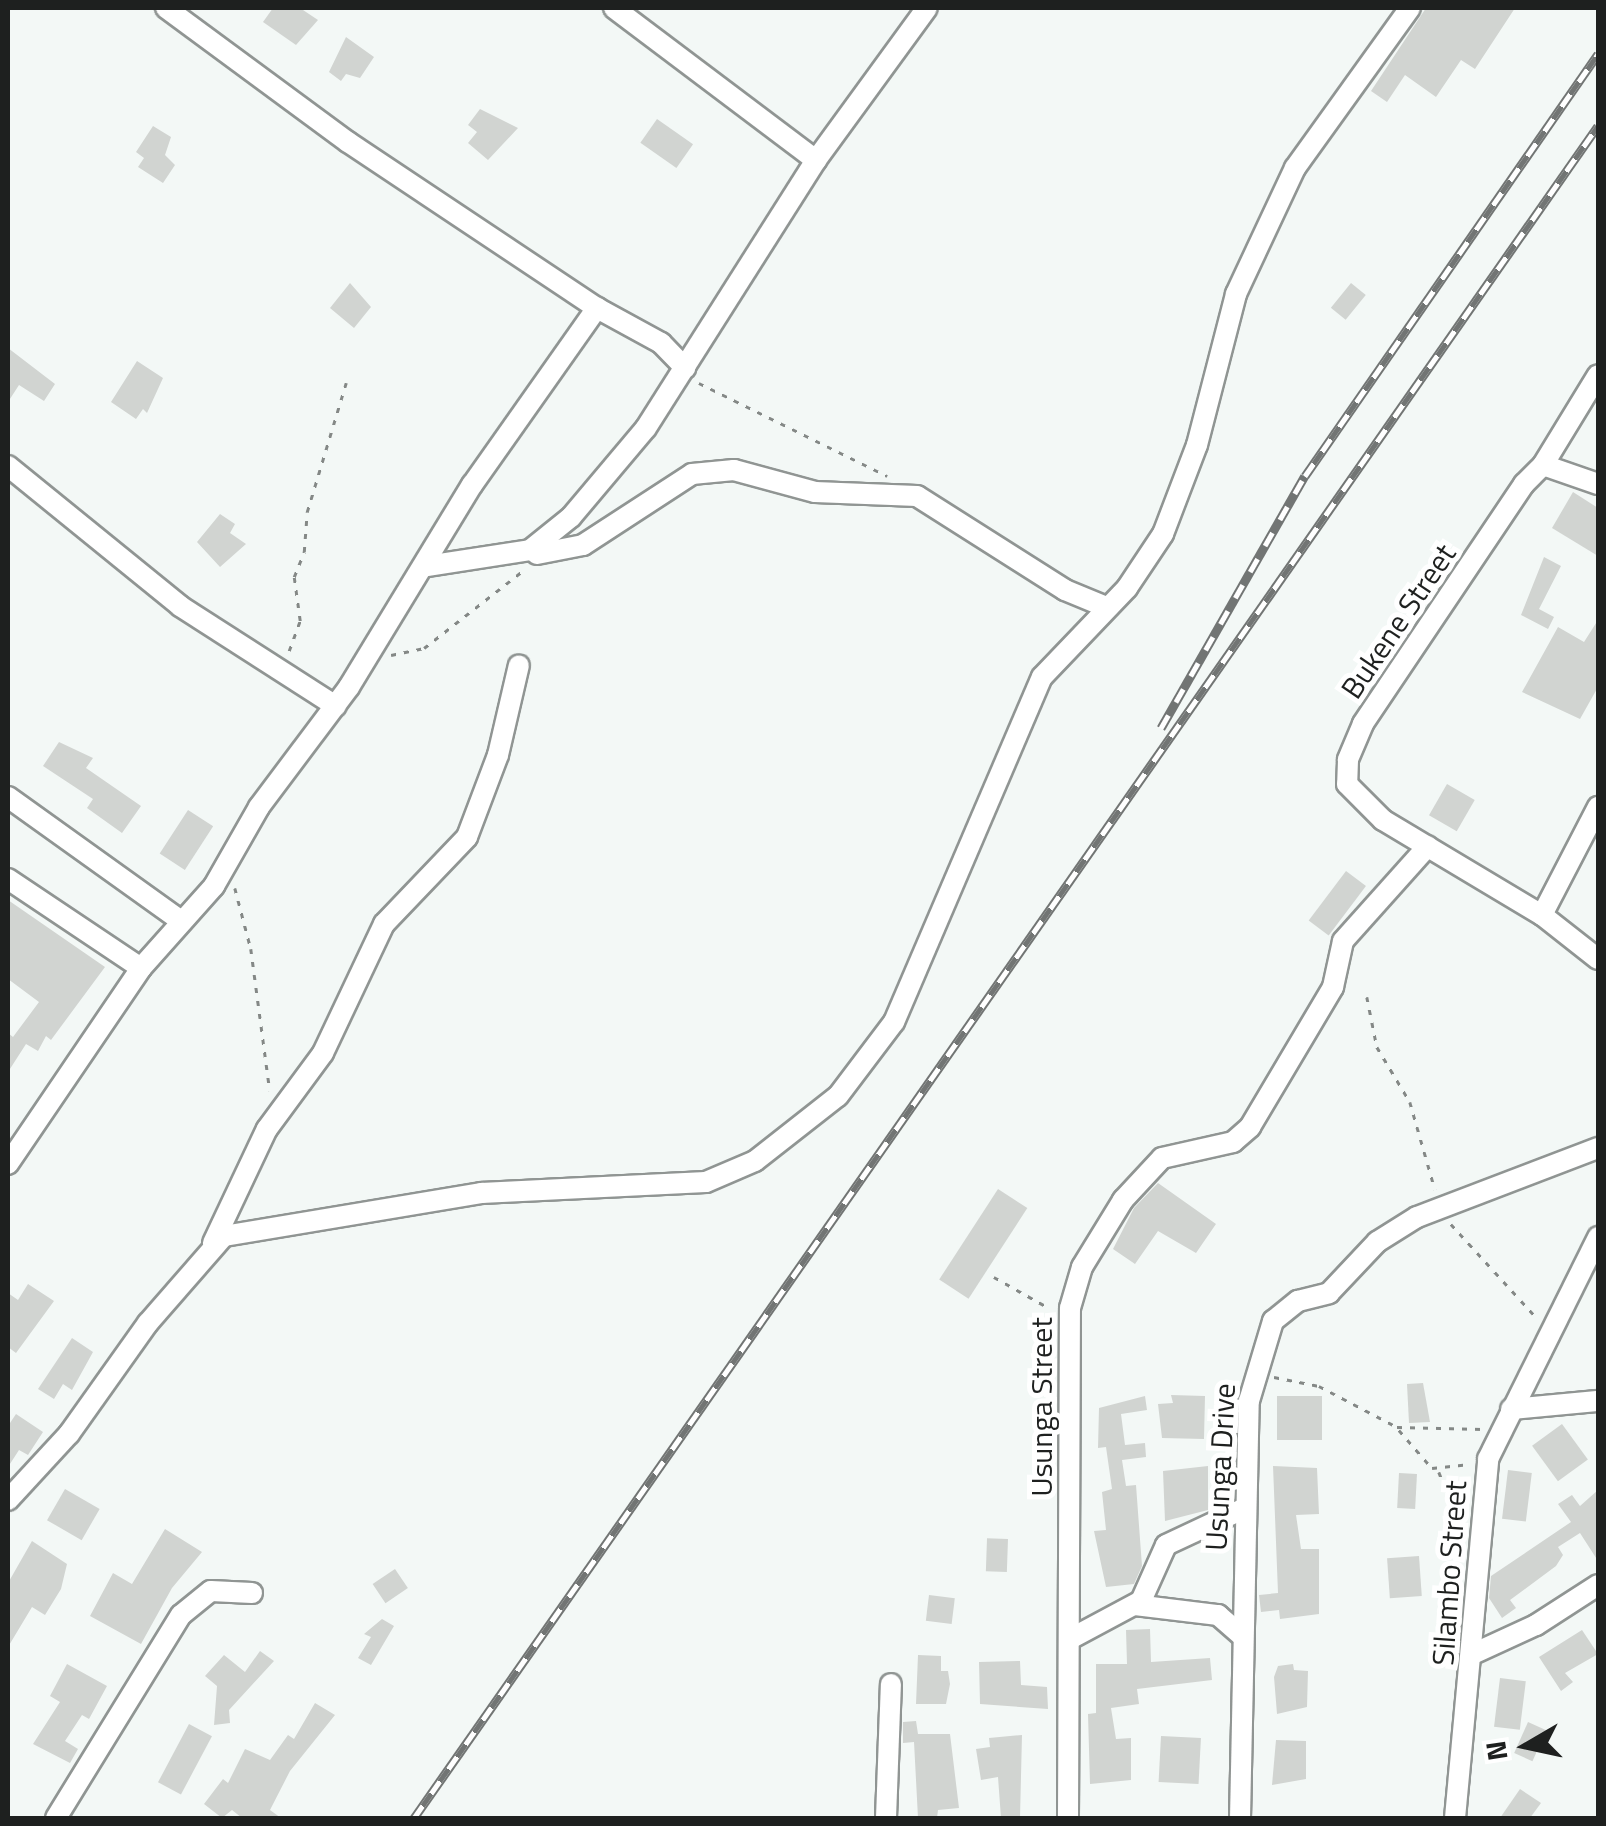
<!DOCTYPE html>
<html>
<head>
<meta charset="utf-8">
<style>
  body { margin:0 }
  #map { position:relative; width:1606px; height:1826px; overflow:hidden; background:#f3f8f6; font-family:"Titillium Web",sans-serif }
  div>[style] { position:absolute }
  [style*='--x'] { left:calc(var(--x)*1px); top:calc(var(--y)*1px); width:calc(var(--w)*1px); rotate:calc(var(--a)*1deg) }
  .building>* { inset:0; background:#d1d4d1; transform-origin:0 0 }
  .path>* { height:2.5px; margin-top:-1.25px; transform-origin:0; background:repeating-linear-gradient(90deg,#848886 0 5px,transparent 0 13px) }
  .roads { filter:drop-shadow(2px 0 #909593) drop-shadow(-2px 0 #909593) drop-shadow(0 2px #909593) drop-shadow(0 -2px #909593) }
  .minor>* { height:20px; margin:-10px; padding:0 10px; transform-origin:10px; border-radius:10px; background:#fff }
  .rail>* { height:9px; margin-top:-4.5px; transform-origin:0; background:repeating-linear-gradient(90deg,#fff 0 15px,#727574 0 30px); box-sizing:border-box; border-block:2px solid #727574 }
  span { translate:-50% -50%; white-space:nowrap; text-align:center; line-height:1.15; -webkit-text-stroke:10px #fff; paint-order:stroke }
  .street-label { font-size:30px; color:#1e201f }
  .frame { position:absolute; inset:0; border:10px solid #1e201f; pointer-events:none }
  .north { position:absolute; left:1476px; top:1696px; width:100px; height:100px; -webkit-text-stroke:8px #fff; paint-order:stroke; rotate:261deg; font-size:28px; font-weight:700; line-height:40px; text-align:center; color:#1e201f }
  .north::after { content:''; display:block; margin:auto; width:35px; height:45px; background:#1e201f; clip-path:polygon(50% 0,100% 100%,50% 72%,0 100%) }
</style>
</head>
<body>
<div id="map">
  <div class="building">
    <i style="clip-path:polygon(273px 8px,300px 8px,318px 20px,296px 45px,263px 22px)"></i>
    <i style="clip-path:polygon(1426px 8px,1515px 8px,1475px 69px,1461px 60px,1436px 97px,1405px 75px,1387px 102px,1371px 91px)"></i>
    <i style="clip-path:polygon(346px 37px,374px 57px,360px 78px,346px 74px,341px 81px,329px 72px)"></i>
    <i style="clip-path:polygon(480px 109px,518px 128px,488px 160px,468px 143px,477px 132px,468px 125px)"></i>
    <i style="left:657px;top:119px;width:44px;height:29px;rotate:35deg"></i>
    <i style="clip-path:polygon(153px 126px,171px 137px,165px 155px,175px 165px,163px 183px,138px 167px,144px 158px,136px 152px)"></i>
    <i style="clip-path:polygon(350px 283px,371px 307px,354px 328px,330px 308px)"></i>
    <i style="left:1351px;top:283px;width:19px;height:32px;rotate:39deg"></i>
    <i style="clip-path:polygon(8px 348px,55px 384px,44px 401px,19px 385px,8px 402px)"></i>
    <i style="clip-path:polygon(137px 361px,163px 378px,147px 413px,143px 409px,136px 419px,111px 402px)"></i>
    <i style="clip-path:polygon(1573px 492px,1598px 508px,1598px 556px,1552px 528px)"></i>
    <i style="clip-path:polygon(220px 514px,235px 524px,230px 533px,246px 544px,220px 567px,197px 542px)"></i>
    <i style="clip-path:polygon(1544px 557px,1561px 566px,1539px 609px,1554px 617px,1548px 629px,1521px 615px)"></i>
    <i style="clip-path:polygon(1598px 620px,1598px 687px,1580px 719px,1522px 692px,1558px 627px,1584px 642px)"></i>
    <i style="clip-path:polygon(59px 742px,93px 758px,86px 768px,141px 806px,122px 833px,87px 808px,93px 799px,43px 766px)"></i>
    <i style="left:1447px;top:784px;width:32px;height:36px;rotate:30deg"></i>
    <i style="left:188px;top:810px;width:30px;height:52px;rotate:33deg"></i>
    <i style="left:1346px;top:871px;width:25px;height:62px;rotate:37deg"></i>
    <i style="clip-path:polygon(8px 900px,105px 967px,51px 1040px,46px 1036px,38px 1051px,26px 1044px,8px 1072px,8px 1033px,13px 1037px,39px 1002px,8px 979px)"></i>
    <i style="clip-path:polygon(1158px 1183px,1216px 1224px,1196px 1253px,1158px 1231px,1135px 1264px,1113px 1249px,1134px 1208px)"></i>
    <i style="left:998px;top:1189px;width:35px;height:108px;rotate:33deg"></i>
    <i style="clip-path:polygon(28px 1284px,54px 1301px,16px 1353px,8px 1347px,8px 1293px,18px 1300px)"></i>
    <i style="clip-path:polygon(72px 1338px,93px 1352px,72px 1390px,63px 1384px,54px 1399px,38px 1389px)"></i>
    <i style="clip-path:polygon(1423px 1383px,1430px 1422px,1409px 1423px,1407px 1384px)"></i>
    <i style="clip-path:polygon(1171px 1395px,1205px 1396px,1204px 1439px,1162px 1438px,1158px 1404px,1173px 1403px)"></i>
    <i style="clip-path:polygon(1145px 1396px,1147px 1410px,1121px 1414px,1125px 1445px,1145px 1443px,1146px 1457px,1122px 1460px,1126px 1486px,1136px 1485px,1142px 1566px,1134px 1584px,1106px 1587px,1094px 1531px,1106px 1530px,1102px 1492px,1112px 1489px,1106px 1447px,1098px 1448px,1099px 1408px)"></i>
    <i style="left:1277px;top:1396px;width:45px;height:44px"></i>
    <i style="clip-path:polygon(16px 1414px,43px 1432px,28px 1455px,19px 1450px,8px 1467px,8px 1426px)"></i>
    <i style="left:1562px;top:1424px;width:44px;height:37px;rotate:54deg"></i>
    <i style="clip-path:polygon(1208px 1466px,1208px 1510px,1165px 1521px,1163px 1471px)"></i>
    <i style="clip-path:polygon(1273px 1466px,1317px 1468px,1319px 1514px,1296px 1515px,1301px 1549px,1319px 1549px,1319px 1614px,1280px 1619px,1279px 1610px,1261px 1612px,1259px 1595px,1278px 1593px)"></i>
    <i style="left:1508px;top:1470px;width:24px;height:49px;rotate:7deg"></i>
    <i style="left:1399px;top:1473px;width:18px;height:35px;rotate:3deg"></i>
    <i style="left:65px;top:1489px;width:40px;height:36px;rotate:30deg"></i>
    <i style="clip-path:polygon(1598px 1490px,1598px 1561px,1580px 1533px,1558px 1547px,1563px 1555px,1556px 1566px,1510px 1600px,1516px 1608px,1502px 1618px,1489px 1598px,1491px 1576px,1571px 1522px,1558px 1504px,1572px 1495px,1580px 1506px)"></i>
    <i style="clip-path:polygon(165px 1529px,202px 1552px,172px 1588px,141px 1644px,90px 1616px,113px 1573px,132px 1584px)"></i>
    <i style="left:1008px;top:1539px;width:33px;height:21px;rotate:92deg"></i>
    <i style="clip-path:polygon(32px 1541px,67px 1564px,61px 1589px,45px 1615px,32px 1607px,8px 1647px,8px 1583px)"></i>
    <i style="left:1419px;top:1556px;width:40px;height:32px;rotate:86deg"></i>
    <i style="left:395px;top:1569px;width:23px;height:27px;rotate:56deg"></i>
    <i style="left:929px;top:1595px;width:26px;height:26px;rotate:7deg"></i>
    <i style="clip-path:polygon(382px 1619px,394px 1626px,371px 1665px,358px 1658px,371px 1637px,364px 1634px)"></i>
    <i style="clip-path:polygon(1150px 1629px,1151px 1662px,1210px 1658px,1212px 1680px,1137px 1689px,1139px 1704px,1111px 1708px,1116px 1739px,1131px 1738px,1131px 1780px,1090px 1784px,1088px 1714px,1096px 1713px,1096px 1664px,1127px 1664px,1126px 1630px)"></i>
    <i style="clip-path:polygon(1582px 1630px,1598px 1654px,1565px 1673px,1573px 1682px,1561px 1691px,1539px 1657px)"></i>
    <i style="clip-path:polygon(260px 1651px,274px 1661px,229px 1710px,230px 1723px,214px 1725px,217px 1686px,205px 1676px,224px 1655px,245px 1672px)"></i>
    <i style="clip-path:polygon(918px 1655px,941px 1656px,941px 1671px,948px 1671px,950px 1684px,946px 1704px,916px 1704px)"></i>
    <i style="clip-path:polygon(1020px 1661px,1021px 1685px,1047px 1687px,1048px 1709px,980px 1704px,979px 1662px)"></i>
    <i style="clip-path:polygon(67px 1664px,107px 1686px,89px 1719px,82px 1715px,65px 1741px,78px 1749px,70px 1763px,33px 1744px,60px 1702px,50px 1696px)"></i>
    <i style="clip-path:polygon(1293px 1664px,1294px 1670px,1308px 1671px,1307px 1707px,1277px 1714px,1274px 1677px,1278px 1666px)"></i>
    <i style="left:1500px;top:1678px;width:26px;height:49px;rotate:7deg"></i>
    <i style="clip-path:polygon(315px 1703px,335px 1715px,290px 1771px,270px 1810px,281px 1818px,242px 1818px,232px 1810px,222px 1818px,204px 1804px,223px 1779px,228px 1783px,245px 1749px,270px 1760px,288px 1735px,294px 1739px)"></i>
    <i style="clip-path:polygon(916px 1721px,918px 1734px,950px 1734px,959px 1808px,938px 1810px,937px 1818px,918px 1818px,914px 1742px,903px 1743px,903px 1722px)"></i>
    <i style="left:1528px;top:1722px;width:20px;height:34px;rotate:24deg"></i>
    <i style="left:189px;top:1724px;width:26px;height:66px;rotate:28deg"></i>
    <i style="clip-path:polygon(1022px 1735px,1020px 1818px,1001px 1818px,998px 1777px,981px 1780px,976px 1749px,990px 1747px,989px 1738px)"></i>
    <i style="left:1161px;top:1736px;width:40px;height:46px;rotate:3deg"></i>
    <i style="clip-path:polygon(1276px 1740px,1306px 1741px,1306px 1779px,1272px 1785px)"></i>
    <i style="clip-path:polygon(1520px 1789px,1541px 1803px,1530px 1818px,1500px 1818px)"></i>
  </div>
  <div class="path">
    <i style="--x:699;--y:383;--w:210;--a:26.3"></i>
    <i style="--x:289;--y:651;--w:32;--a:-70"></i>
    <i style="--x:300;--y:621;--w:44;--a:-97.8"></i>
    <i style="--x:294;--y:577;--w:27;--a:-68"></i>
    <i style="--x:304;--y:552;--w:40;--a:-85.7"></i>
    <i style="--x:307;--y:512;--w:135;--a:-73.2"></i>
    <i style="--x:391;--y:655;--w:34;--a:-12"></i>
    <i style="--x:424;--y:648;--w:127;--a:-38"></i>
    <i style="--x:235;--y:888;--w:63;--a:75.3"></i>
    <i style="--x:251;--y:949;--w:143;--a:82.4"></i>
    <i style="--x:1367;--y:997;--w:51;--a:78.7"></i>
    <i style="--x:1377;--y:1047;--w:64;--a:59"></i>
    <i style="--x:1410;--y:1102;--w:91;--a:74"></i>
    <i style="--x:1451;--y:1224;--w:126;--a:47.6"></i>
    <i style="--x:994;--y:1277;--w:63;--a:29.4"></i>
    <i style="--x:1274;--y:1377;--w:46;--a:11.3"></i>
    <i style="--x:1319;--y:1386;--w:88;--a:27.7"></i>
    <i style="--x:1397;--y:1427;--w:86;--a:1.3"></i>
    <i style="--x:1399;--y:1430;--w:50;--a:49"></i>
    <i style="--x:1432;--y:1468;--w:36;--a:-6"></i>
    <i style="--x:1439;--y:1472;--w:62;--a:68.4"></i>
  </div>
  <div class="roads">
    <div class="minor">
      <i style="--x:166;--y:8;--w:226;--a:36.4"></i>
      <i style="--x:348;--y:142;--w:299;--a:33.7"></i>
      <i style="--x:597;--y:308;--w:73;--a:28.7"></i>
      <i style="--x:661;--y:343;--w:35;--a:46"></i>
      <i style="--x:614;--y:8;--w:253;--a:37"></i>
      <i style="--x:1543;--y:465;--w:105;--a:-58.6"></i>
      <i style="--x:8;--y:466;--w:222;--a:39.1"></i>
      <i style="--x:180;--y:606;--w:185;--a:32.7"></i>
      <i style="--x:1598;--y:484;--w:58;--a:-160.9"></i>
      <i style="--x:1543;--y:465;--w:27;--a:135"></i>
      <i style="--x:1524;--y:484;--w:289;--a:123.9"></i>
      <i style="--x:1363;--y:724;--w:39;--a:113"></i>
      <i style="--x:1348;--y:760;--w:24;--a:92"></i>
      <i style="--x:1347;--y:784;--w:51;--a:45"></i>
      <i style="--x:1383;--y:820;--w:185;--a:30.9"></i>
      <i style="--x:1542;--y:915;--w:71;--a:38.2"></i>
      <i style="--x:537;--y:554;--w:47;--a:-11.1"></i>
      <i style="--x:583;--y:545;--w:130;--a:-33.1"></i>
      <i style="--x:692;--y:474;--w:42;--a:-5.4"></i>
      <i style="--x:734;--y:470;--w:84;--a:15.2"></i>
      <i style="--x:815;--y:492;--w:102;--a:2.2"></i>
      <i style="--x:917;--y:496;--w:175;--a:32.4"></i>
      <i style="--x:1065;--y:590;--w:44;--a:22.5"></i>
      <i style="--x:427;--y:566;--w:104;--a:-8.8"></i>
      <i style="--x:530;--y:550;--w:53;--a:-38.8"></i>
      <i style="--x:571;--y:517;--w:116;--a:-49.9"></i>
      <i style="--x:646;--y:428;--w:317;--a:-57.6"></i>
      <i style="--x:816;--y:160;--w:188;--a:-53.9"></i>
      <i style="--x:8;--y:797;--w:211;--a:35.6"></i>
      <i style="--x:8;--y:879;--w:160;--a:33.8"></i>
      <i style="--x:1542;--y:915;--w:122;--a:-62.6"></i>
      <i style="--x:8;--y:1164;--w:237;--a:-55.8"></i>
      <i style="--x:141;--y:968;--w:110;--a:-48.3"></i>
      <i style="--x:214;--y:886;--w:91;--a:-60.3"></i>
      <i style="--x:259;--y:807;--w:150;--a:-53.1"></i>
      <i style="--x:349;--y:687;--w:237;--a:-58.7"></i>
      <i style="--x:472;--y:485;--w:217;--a:-54.8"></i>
      <i style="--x:213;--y:1243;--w:126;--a:-64.7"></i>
      <i style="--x:267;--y:1129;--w:94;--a:-53.6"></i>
      <i style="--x:323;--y:1053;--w:143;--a:-64.7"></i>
      <i style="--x:384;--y:924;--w:120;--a:-46.3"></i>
      <i style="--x:467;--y:837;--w:88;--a:-69.3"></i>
      <i style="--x:498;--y:755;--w:92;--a:-76.9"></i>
      <i style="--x:1511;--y:1409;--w:87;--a:-5.3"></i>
      <i style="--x:8;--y:1500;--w:90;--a:-47.3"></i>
      <i style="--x:69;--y:1434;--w:136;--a:-54.6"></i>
      <i style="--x:148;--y:1323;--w:116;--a:-48.9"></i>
      <i style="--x:224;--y:1236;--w:261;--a:-9.5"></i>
      <i style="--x:481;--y:1193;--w:225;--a:-2.8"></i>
      <i style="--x:706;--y:1182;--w:53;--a:-23.2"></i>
      <i style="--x:755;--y:1161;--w:105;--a:-38.1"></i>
      <i style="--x:838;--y:1096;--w:93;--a:-52.9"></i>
      <i style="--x:894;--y:1022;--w:375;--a:-66.8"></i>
      <i style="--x:1042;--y:677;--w:123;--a:-46.3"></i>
      <i style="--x:1127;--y:588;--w:65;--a:-56.3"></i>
      <i style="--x:1163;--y:534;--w:95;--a:-69.1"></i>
      <i style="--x:1197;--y:445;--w:156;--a:-75.5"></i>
      <i style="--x:1236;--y:294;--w:139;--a:-64.9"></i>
      <i style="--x:1295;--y:168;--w:197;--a:-54.3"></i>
      <i style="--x:1135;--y:1605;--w:84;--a:6.9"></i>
      <i style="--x:1218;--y:1615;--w:30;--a:41"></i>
      <i style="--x:1070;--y:1639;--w:81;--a:-28.2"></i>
      <i style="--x:1141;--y:1601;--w:61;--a:-65.9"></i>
      <i style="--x:1166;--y:1545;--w:87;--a:-25.1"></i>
      <i style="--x:1475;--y:1653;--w:67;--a:-24.7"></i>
      <i style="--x:1536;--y:1625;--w:74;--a:-32.8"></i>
      <i style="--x:56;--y:1818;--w:238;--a:-58.4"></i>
      <i style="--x:181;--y:1615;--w:38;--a:-39"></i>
      <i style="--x:211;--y:1591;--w:41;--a:2.8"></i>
      <i style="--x:886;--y:1818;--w:134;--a:-87.9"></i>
      <i style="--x:1068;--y:1818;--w:510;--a:-89.78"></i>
      <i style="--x:1070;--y:1308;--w:43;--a:-73.7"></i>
      <i style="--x:1082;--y:1267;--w:79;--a:-58.5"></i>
      <i style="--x:1123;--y:1200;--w:57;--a:-47.1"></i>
      <i style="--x:1162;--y:1158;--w:73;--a:-12.7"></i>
      <i style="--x:1233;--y:1142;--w:23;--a:-41"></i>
      <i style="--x:1250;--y:1127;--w:163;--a:-59.3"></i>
      <i style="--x:1333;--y:987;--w:47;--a:-77.7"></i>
      <i style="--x:1343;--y:941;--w:127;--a:-48.2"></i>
      <i style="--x:1240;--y:1818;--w:417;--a:-88.8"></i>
      <i style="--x:1249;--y:1401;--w:84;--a:-73.3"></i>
      <i style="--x:1273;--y:1321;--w:32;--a:-39"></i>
      <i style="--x:1298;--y:1301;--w:32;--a:-14"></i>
      <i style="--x:1329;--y:1293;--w:70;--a:-46.7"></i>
      <i style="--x:1377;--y:1242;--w:47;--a:-32"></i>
      <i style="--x:1417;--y:1217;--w:194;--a:-20.9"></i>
      <i style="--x:1455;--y:1818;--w:361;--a:-84.7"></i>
      <i style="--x:1488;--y:1459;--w:248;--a:-63.6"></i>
    </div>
  </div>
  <div class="rail">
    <i style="--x:1161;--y:728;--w:290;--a:-60.3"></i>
    <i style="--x:1305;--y:476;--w:514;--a:-55.23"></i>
    <i style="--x:414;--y:1818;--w:2065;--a:-55.02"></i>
  </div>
  <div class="street-label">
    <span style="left:1398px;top:621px;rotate:-56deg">Bukene Street</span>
    <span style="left:1041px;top:1407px;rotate:-90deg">Usunga Street</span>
    <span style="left:1220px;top:1467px;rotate:-87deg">Usunga Drive</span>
    <span style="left:1449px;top:1573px;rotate:-86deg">Silambo Street</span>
  </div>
  <div class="frame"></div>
  <div class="north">N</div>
</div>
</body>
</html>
